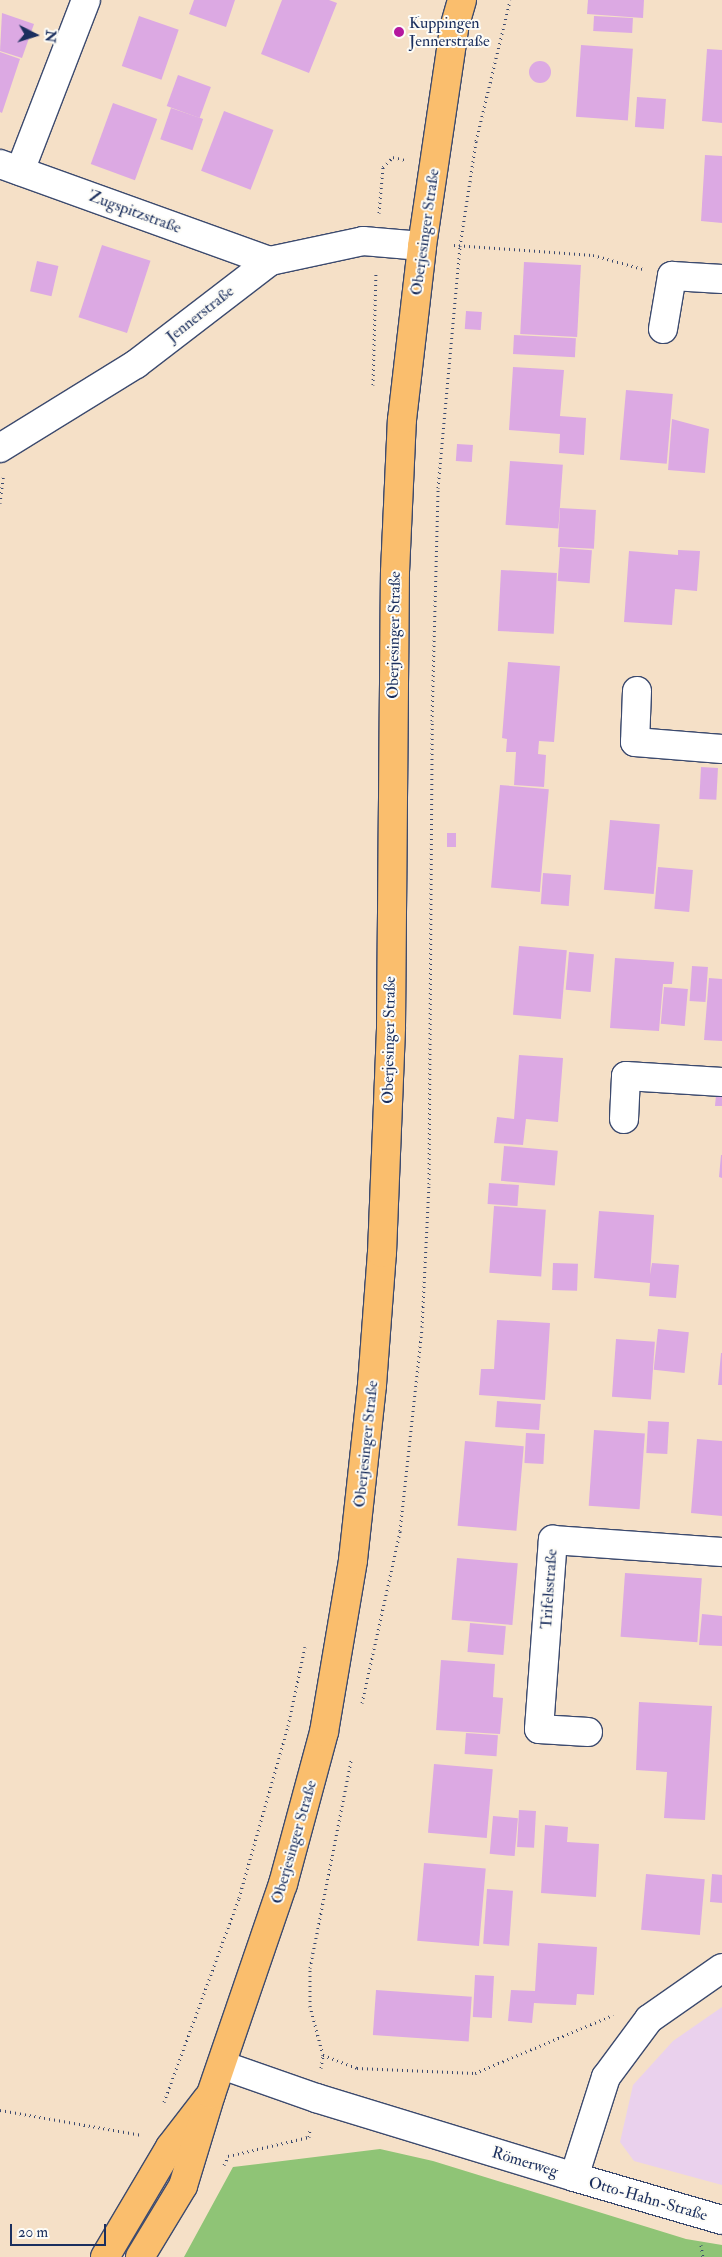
<!DOCTYPE html>
<html>
<head>
<meta charset="utf-8">
<style>
  body { margin:0 }
  #map { position:relative; width:722px; height:2257px; overflow:hidden; background:#f5e0c7; font-family:"IM FELL Double Pica",serif }
  div>[style] { position:absolute }
  [style*='--x'] { left:calc(var(--x)*1px); top:calc(var(--y)*1px); width:calc(var(--w)*1px); rotate:calc(var(--a)*1deg) }
  .built>* { inset:0; background:#ead1ed }
  .green>* { inset:0; background:#8fc476 }
  .building>* { inset:0; background:#dca9e3; transform-origin:0 0 }
  .round { border-radius:50% }
  .path>* { height:3px; margin-top:-1.5px; transform-origin:0; background:repeating-linear-gradient(90deg,#3c4a6e 0 1px,transparent 0 5px) }
  .roads { filter:drop-shadow(1px 0 #3c4a6e) drop-shadow(-1px 0 #3c4a6e) drop-shadow(0 1px #3c4a6e) drop-shadow(0 -1px #3c4a6e) }
  .minor>* { height:28px; margin:-14px; padding:0 14px; transform-origin:14px; border-radius:14px; background:#fff }
  .major>* { height:28px; margin:-14px; padding:0 14px; transform-origin:14px; border-radius:14px; background:#fabe6d }
  .dots>* { width:14px; height:14px; translate:-50% -50%; box-sizing:border-box; border:2px solid #fdfcf7; border-radius:50% }
  span { translate:-50% -50%; white-space:nowrap; text-align:center; line-height:1.15; -webkit-text-stroke:4px #fdfcf7; paint-order:stroke }
  .poi-label { font-size:16px; color:#1b2f5e }
  .left { translate:0 -50%; text-align:left }
  .street-label { font-size:16px; color:#1b2f5e }
  .north { position:absolute; left:10px; top:10px; width:50px; height:50px; -webkit-text-stroke:4px #fdfcf7; paint-order:stroke; rotate:95deg; font-size:14px; font-weight:700; line-height:20px; text-align:center; color:#1b2f5e }
  .north::after { content:''; display:block; margin:auto; width:18px; height:22px; background:#1b2f5e; clip-path:polygon(50% 0,100% 100%,50% 72%,0 100%) }
  .scale { position:absolute; left:10px; top:2224px; width:96px; height:22px; box-sizing:border-box; border:2px solid #1b2f5e; border-top:0; padding-left:6px; font-size:15px; line-height:18px; white-space:nowrap; color:#1b2f5e; -webkit-text-stroke:4px #fdfcf7; paint-order:stroke }
</style>
</head>
<body>
<div id="map">
  <div class="built">
    <i style="clip-path:polygon(722px 2007px,722px 2185px,634px 2161px,620px 2142px,633px 2085px,673px 2041px)"></i>
  </div>
  <div class="green">
    <i style="clip-path:polygon(380px 2149px,433px 2161px,686px 2239px,722px 2245px,722px 2257px,184px 2257px,233px 2167px)"></i>
  </div>
  <div class="building">
    <i style="clip-path:polygon(194px 0,235px 0,226px 27px,189px 14px)"></i>
    <i style="clip-path:polygon(282px 0,329px 0,337px 3px,309px 73px,261px 54px)"></i>
    <i style="clip-path:polygon(588px 0,644px 0,643px 18px,587px 14px)"></i>
    <i style="clip-path:polygon(2px 13px,34px 24px,22px 58px,0 51px)"></i>
    <i style="left:139px;top:16px;width:42px;height:53px;rotate:19deg"></i>
    <i style="left:594px;top:16px;width:39px;height:15px;rotate:3deg"></i>
    <i style="left:581px;top:45px;width:52px;height:72px;rotate:4deg"></i>
    <i style="clip-path:polygon(707px 49px,722px 50px,722px 123px,702px 121px)"></i>
    <i style="clip-path:polygon(0 52px,20px 59px,2px 113px,0 112px)"></i>
    <i class="round" style="left:529px;top:61px;width:22px;height:22px"></i>
    <i style="left:178px;top:75px;width:35px;height:33px;rotate:20deg"></i>
    <i style="left:637px;top:97px;width:29px;height:30px;rotate:4deg"></i>
    <i style="left:113px;top:103px;width:47px;height:65px;rotate:20deg"></i>
    <i style="left:171px;top:108px;width:34px;height:33px;rotate:19deg"></i>
    <i style="left:224px;top:111px;width:53px;height:64px;rotate:21deg"></i>
    <i style="clip-path:polygon(705px 155px,722px 156px,722px 223px,701px 221px)"></i>
    <i style="left:102px;top:245px;width:51px;height:76px;rotate:18deg"></i>
    <i style="left:37px;top:261px;width:22px;height:31px;rotate:13deg"></i>
    <i style="left:524px;top:262px;width:57px;height:72px;rotate:3deg"></i>
    <i style="left:466px;top:311px;width:16px;height:18px;rotate:4deg"></i>
    <i style="left:514px;top:335px;width:62px;height:19px;rotate:3deg"></i>
    <i style="clip-path:polygon(513px 367px,564px 370px,560px 416px,586px 418px,584px 455px,559px 453px,560px 434px,509px 430px)"></i>
    <i style="left:626px;top:390px;width:47px;height:70px;rotate:5deg"></i>
    <i style="clip-path:polygon(672px 419px,709px 429px,705px 473px,668px 470px)"></i>
    <i style="left:457px;top:444px;width:16px;height:17px;rotate:4deg"></i>
    <i style="left:510px;top:461px;width:53px;height:64px;rotate:4deg"></i>
    <i style="left:560px;top:508px;width:36px;height:39px;rotate:3deg"></i>
    <i style="left:560px;top:548px;width:32px;height:33px;rotate:4deg"></i>
    <i style="clip-path:polygon(678px 550px,700px 551px,697px 591px,675px 589px,672px 625px,624px 622px,629px 551px,678px 555px)"></i>
    <i style="left:501px;top:570px;width:56px;height:61px;rotate:3deg"></i>
    <i style="clip-path:polygon(508px 662px,560px 666px,554px 742px,539px 741px,538px 754px,546px 755px,544px 787px,514px 785px,516px 752px,506px 752px,507px 739px,502px 738px)"></i>
    <i style="left:701px;top:767px;width:17px;height:32px;rotate:3deg"></i>
    <i style="left:500px;top:785px;width:49px;height:103px;rotate:5deg"></i>
    <i style="left:610px;top:820px;width:50px;height:70px;rotate:5deg"></i>
    <i style="left:447px;top:833px;width:9px;height:14px"></i>
    <i style="left:658px;top:867px;width:35px;height:42px;rotate:5deg"></i>
    <i style="left:543px;top:873px;width:28px;height:31px;rotate:4deg"></i>
    <i style="left:519px;top:946px;width:48px;height:69px;rotate:5deg"></i>
    <i style="left:569px;top:952px;width:25px;height:38px;rotate:5deg"></i>
    <i style="clip-path:polygon(615px 958px,674px 962px,672px 984px,663px 984px,659px 1031px,610px 1028px)"></i>
    <i style="left:692px;top:966px;width:16px;height:35px;rotate:4deg"></i>
    <i style="clip-path:polygon(709px 978px,722px 979px,722px 1041px,704px 1040px)"></i>
    <i style="left:664px;top:987px;width:24px;height:37px;rotate:5deg"></i>
    <i style="clip-path:polygon(519px 1055px,563px 1058px,558px 1122px,526px 1119px,523px 1145px,494px 1143px,497px 1117px,514px 1119px)"></i>
    <i style="clip-path:polygon(716px 1095px,722px 1096px,722px 1106px,715px 1106px)"></i>
    <i style="left:504px;top:1146px;width:54px;height:35px;rotate:5deg"></i>
    <i style="clip-path:polygon(721px 1155px,722px 1155px,722px 1178px,719px 1177px)"></i>
    <i style="left:489px;top:1183px;width:30px;height:21px;rotate:4deg"></i>
    <i style="left:494px;top:1206px;width:52px;height:67px;rotate:4deg"></i>
    <i style="clip-path:polygon(599px 1211px,654px 1215px,650px 1275px,652px 1263px,679px 1265px,676px 1298px,649px 1296px,650px 1283px,594px 1278px)"></i>
    <i style="left:553px;top:1263px;width:25px;height:27px;rotate:2deg"></i>
    <i style="clip-path:polygon(497px 1320px,550px 1323px,545px 1400px,479px 1395px,481px 1369px,494px 1369px)"></i>
    <i style="left:658px;top:1329px;width:31px;height:41px;rotate:6deg"></i>
    <i style="left:616px;top:1339px;width:39px;height:58px;rotate:4deg"></i>
    <i style="clip-path:polygon(721px 1353px,722px 1353px,722px 1385px,718px 1385px)"></i>
    <i style="left:497px;top:1401px;width:44px;height:26px;rotate:4deg"></i>
    <i style="left:648px;top:1421px;width:21px;height:32px;rotate:3deg"></i>
    <i style="left:594px;top:1430px;width:51px;height:76px;rotate:4deg"></i>
    <i style="left:526px;top:1433px;width:19px;height:30px;rotate:3deg"></i>
    <i style="clip-path:polygon(697px 1439px,722px 1441px,722px 1516px,691px 1513px)"></i>
    <i style="left:465px;top:1441px;width:59px;height:85px;rotate:5deg"></i>
    <i style="left:457px;top:1558px;width:61px;height:62px;rotate:5deg"></i>
    <i style="left:625px;top:1573px;width:77px;height:64px;rotate:4deg"></i>
    <i style="clip-path:polygon(702px 1614px,722px 1616px,722px 1646px,699px 1645px)"></i>
    <i style="left:470px;top:1623px;width:36px;height:29px;rotate:5deg"></i>
    <i style="clip-path:polygon(441px 1660px,495px 1664px,493px 1697px,503px 1698px,500px 1734px,436px 1730px)"></i>
    <i style="clip-path:polygon(639px 1702px,712px 1706px,705px 1820px,664px 1818px,667px 1772px,636px 1770px)"></i>
    <i style="left:466px;top:1733px;width:32px;height:21px;rotate:4deg"></i>
    <i style="left:434px;top:1764px;width:59px;height:69px;rotate:5deg"></i>
    <i style="left:519px;top:1810px;width:17px;height:37px;rotate:3deg"></i>
    <i style="left:493px;top:1816px;width:25px;height:38px;rotate:5deg"></i>
    <i style="clip-path:polygon(545px 1825px,568px 1827px,567px 1842px,599px 1844px,596px 1897px,541px 1893px)"></i>
    <i style="left:424px;top:1863px;width:62px;height:78px;rotate:5deg"></i>
    <i style="left:646px;top:1874px;width:59px;height:56px;rotate:5deg"></i>
    <i style="clip-path:polygon(712px 1874px,722px 1875px,722px 1903px,710px 1902px)"></i>
    <i style="left:487px;top:1889px;width:26px;height:55px;rotate:4deg"></i>
    <i style="clip-path:polygon(538px 1943px,597px 1947px,594px 1995px,577px 1994px,576px 2005px,534px 2003px,532px 2023px,508px 2021px,511px 1990px,535px 1991px)"></i>
    <i style="left:475px;top:1975px;width:19px;height:42px;rotate:3deg"></i>
    <i style="left:376px;top:1990px;width:96px;height:45px;rotate:4deg"></i>
  </div>
  <div class="path">
    <i style="--x:379;--y:213;--w:46;--a:-85"></i>
    <i style="--x:383;--y:167;--w:14;--a:-45"></i>
    <i style="--x:393;--y:157;--w:12;--a:14"></i>
    <i style="--x:454;--y:245;--w:139;--a:4.1"></i>
    <i style="--x:593;--y:255;--w:52;--a:15.6"></i>
    <i style="--x:373;--y:385;--w:114;--a:-88.5"></i>
    <i style="--x:0;--y:503;--w:26;--a:-83"></i>
    <i style="--x:362;--y:1703;--w:176;--a:-77.5"></i>
    <i style="--x:400;--y:1531;--w:205;--a:-83.8"></i>
    <i style="--x:422;--y:1327;--w:143;--a:-87.2"></i>
    <i style="--x:429;--y:1184;--w:463;--a:-89.6"></i>
    <i style="--x:432;--y:721;--w:233;--a:-88.5"></i>
    <i style="--x:438;--y:488;--w:243;--a:-84.8"></i>
    <i style="--x:460;--y:246;--w:106;--a:-81.3"></i>
    <i style="--x:476;--y:141;--w:145;--a:-76.4"></i>
    <i style="--x:323;--y:2055;--w:36;--a:21"></i>
    <i style="--x:357;--y:2068;--w:118;--a:2.4"></i>
    <i style="--x:475;--y:2073;--w:150;--a:-22.8"></i>
    <i style="--x:321;--y:2068;--w:13;--a:-81"></i>
    <i style="--x:323;--y:2055;--w:51;--a:-104.9"></i>
    <i style="--x:310;--y:2006;--w:38;--a:-90"></i>
    <i style="--x:310;--y:1968;--w:212;--a:-78.8"></i>
    <i style="--x:164;--y:2102;--w:217;--a:-69.8"></i>
    <i style="--x:239;--y:1898;--w:179;--a:-74.1"></i>
    <i style="--x:288;--y:1726;--w:81;--a:-77.9"></i>
    <i style="--x:0;--y:2110;--w:144;--a:10"></i>
    <i style="--x:224;--y:2165;--w:10;--a:-66"></i>
    <i style="--x:228;--y:2156;--w:83;--a:-13.2"></i>
    <i style="--x:309;--y:2137;--w:8;--a:-83"></i>
    <i style="--x:701;--y:2245;--w:12;--a:81"></i>
  </div>
  <div class="roads">
    <div class="minor">
      <i style="--x:0;--y:164;--w:287;--a:19.8"></i>
      <i style="--x:20;--y:171;--w:183;--a:-68.9"></i>
      <i style="--x:663;--y:329;--w:54;--a:-80.4"></i>
      <i style="--x:672;--y:276;--w:50;--a:3.4"></i>
      <i style="--x:0;--y:448;--w:160;--a:-31.7"></i>
      <i style="--x:136;--y:364;--w:169;--a:-37.5"></i>
      <i style="--x:270;--y:261;--w:95;--a:-12.1"></i>
      <i style="--x:363;--y:241;--w:59;--a:4.8"></i>
      <i style="--x:637;--y:691;--w:51;--a:92.2"></i>
      <i style="--x:635;--y:742;--w:87;--a:4.6"></i>
      <i style="--x:624;--y:1119;--w:43;--a:-87.3"></i>
      <i style="--x:626;--y:1076;--w:96;--a:3.6"></i>
      <i style="--x:588;--y:1732;--w:49;--a:-176.5"></i>
      <i style="--x:539;--y:1729;--w:190;--a:-85.8"></i>
      <i style="--x:553;--y:1540;--w:169;--a:4.1"></i>
      <i style="--x:222;--y:2065;--w:100;--a:19.3"></i>
      <i style="--x:316;--y:2098;--w:270;--a:17"></i>
      <i style="--x:574;--y:2177;--w:105;--a:-72.3"></i>
      <i style="--x:606;--y:2077;--w:72;--a:-53.4"></i>
      <i style="--x:649;--y:2019;--w:89;--a:-34.9"></i>
      <i style="--x:574;--y:2177;--w:154;--a:16.2"></i>
    </div>
    <div class="major">
      <i style="--x:105;--y:2257;--w:128;--a:-59.4"></i>
      <i style="--x:170;--y:2147;--w:61;--a:-52.4"></i>
      <i style="--x:140;--y:2257;--w:83;--a:-58.8"></i>
      <i style="--x:183;--y:2186;--w:96;--a:-73.1"></i>
      <i style="--x:211;--y:2094;--w:222;--a:-71.1"></i>
      <i style="--x:283;--y:1884;--w:157;--a:-74.9"></i>
      <i style="--x:324;--y:1732;--w:174;--a:-80.4"></i>
      <i style="--x:353;--y:1560;--w:176;--a:-83.8"></i>
      <i style="--x:372;--y:1385;--w:132;--a:-85.7"></i>
      <i style="--x:382;--y:1253;--w:226;--a:-87.7"></i>
      <i style="--x:391;--y:1027;--w:455;--a:-89.5"></i>
      <i style="--x:395;--y:572;--w:152;--a:-87.4"></i>
      <i style="--x:402;--y:420;--w:175;--a:-83.4"></i>
      <i style="--x:422;--y:246;--w:220;--a:-81.6"></i>
      <i style="--x:454;--y:28;--w:29;--a:-74"></i>
    </div>
  </div>
  <div class="dots">
    <i style="left:399px;top:32px;background:#b5179e"></i>
  </div>
  <div class="poi-label">
    <span class="left" style="left:409px;top:32px">Kuppingen<br>Jennerstraße</span>
  </div>
  <div class="street-label">
    <span style="left:135px;top:212px;rotate:20deg">Zugspitzstraße</span>
    <span style="left:425px;top:232px;rotate:-82deg">Oberjesinger Straße</span>
    <span style="left:200px;top:314px;rotate:-38deg">Jennerstraße</span>
    <span style="left:394px;top:635px;rotate:-89deg">Oberjesinger Straße</span>
    <span style="left:389px;top:1040px;rotate:-89deg">Oberjesinger Straße</span>
    <span style="left:366px;top:1444px;rotate:-84deg">Oberjesinger Straße</span>
    <span style="left:549px;top:1589px;rotate:-86deg">Trifelsstraße</span>
    <span style="left:294px;top:1842px;rotate:-74deg">Oberjesinger Straße</span>
    <span style="left:525px;top:2162px;rotate:17deg">Römerweg</span>
    <span style="left:648px;top:2199px;rotate:16deg">Otto-Hahn-Straße</span>
  </div>
  <div class="north">N</div>
  <div class="scale">20 m</div>
</div>
</body>
</html>
